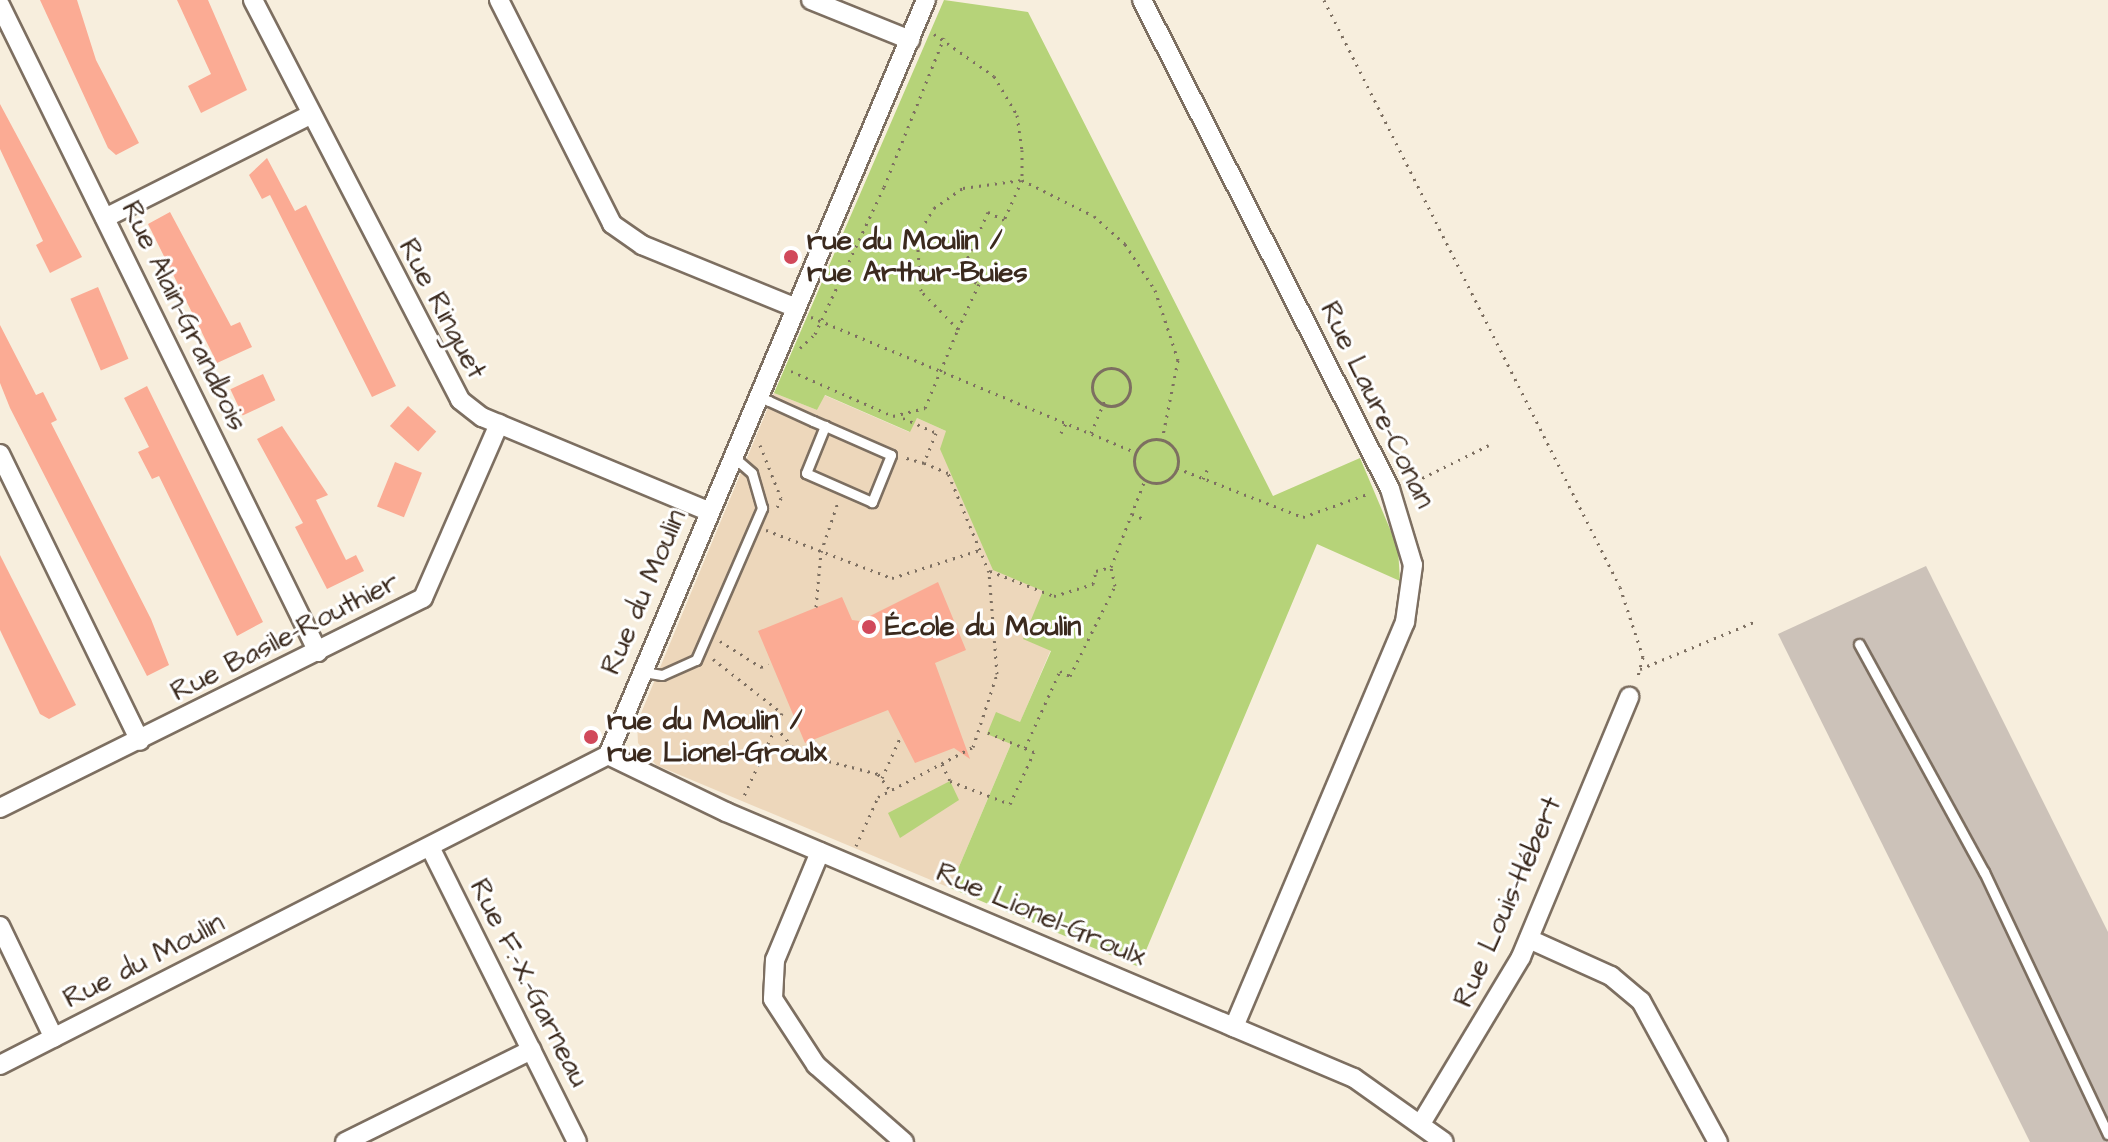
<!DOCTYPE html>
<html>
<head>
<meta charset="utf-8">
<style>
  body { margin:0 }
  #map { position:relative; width:2108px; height:1142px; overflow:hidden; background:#f7eedd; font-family:"Architects Daughter",sans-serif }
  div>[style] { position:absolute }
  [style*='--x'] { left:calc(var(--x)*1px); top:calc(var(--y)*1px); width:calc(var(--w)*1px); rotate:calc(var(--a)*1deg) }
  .built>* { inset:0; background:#edd7bb }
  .industrial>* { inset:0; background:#ccc2b9 }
  .green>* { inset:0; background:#b6d379 }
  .building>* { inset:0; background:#fbab94; transform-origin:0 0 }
  .path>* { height:3px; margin-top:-1.5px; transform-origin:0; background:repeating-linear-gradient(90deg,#7d6f61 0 2px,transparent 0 8px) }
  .path>.ring { margin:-1.5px; padding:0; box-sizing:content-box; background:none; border:3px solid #7d6f61; border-radius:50% }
  .roads { filter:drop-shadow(2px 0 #7d6f61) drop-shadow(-2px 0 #7d6f61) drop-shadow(0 2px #7d6f61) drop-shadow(0 -2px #7d6f61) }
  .lane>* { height:9px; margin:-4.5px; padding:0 4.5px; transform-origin:4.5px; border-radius:4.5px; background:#fff }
  .street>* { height:18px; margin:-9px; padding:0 9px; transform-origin:9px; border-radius:9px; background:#fff }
  .dots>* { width:22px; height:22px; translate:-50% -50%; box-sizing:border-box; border:4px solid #fff; border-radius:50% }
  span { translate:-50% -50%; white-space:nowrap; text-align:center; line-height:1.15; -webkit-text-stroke:6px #fff; paint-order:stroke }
  .poi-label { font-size:28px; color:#3b2a1e; font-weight:700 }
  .left { translate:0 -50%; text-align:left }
  .street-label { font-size:28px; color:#3b2a1e }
</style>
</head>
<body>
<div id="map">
  <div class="built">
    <i style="clip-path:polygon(774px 393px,817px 410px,824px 395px,909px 432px,917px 418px,946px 431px,1071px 602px,950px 888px,656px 765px,638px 743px,637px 723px)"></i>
  </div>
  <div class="industrial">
    <i style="clip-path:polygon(1926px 566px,2108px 932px,2108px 1142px,2030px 1142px,1778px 634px)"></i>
  </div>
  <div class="green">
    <i style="clip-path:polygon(944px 0,1028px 12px,1273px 496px,1360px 458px,1398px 548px,1400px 581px,1317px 544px,1139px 967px,950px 888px,1011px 744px,987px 734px,996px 712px,1020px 722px,1051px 651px,1023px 639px,1043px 591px,993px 570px,940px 449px,946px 431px,917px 418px,910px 432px,825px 395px,817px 410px,774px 393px)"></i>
    <i style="clip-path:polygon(950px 781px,959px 800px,900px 838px,888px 813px)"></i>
  </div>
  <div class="building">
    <i style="clip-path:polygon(40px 0,77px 0,96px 60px,139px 143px,116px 155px,108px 148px)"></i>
    <i style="clip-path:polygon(177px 0,208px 0,247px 90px,201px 113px,188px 86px,211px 74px)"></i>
    <i style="clip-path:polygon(0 104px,82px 257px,50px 273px,36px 245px,43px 241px,0 149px)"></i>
    <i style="clip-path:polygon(267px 158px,295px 211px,306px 205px,396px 386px,372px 397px,270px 195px,262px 199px,249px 175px)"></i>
    <i style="clip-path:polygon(170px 212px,231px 326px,240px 322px,252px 347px,217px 363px,148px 224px)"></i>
    <i style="left:98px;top:287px;width:78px;height:30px;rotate:67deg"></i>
    <i style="clip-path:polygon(0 325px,36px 395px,43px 392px,57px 420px,51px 423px,151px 619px,169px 665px,147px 676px,10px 408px,0 383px)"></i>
    <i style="left:263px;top:374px;width:29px;height:36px;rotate:65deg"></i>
    <i style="clip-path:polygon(147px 386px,263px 622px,237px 636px,159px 476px,152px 479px,138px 452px,149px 447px,124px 398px)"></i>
    <i style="left:408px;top:406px;width:38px;height:27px;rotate:42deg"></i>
    <i style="clip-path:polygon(282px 426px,328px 495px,316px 500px,346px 560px,356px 555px,364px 571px,327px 589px,295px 527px,303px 523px,257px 439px)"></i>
    <i style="left:395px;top:462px;width:29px;height:48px;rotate:22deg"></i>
    <i style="clip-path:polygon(0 555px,76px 705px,49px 719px,40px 714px,0 630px)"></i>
    <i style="clip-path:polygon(938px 582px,966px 650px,935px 663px,970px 759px,954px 748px,915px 763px,888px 710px,805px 743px,758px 631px,842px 597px,852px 620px,860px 621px)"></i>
  </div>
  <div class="path">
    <i style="--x:1324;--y:0;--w:657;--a:63.24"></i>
    <i style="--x:1620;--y:587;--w:74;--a:71.8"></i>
    <i style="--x:1643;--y:657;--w:23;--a:105"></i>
    <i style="--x:934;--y:34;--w:73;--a:35"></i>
    <i style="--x:994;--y:76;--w:45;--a:59.5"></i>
    <i style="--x:1017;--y:115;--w:35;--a:82"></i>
    <i style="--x:1022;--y:150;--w:30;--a:90"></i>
    <i style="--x:1022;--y:180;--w:44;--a:114.2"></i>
    <i style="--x:1004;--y:220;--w:18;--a:-153"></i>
    <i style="--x:988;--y:212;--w:69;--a:114"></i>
    <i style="--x:960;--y:275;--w:21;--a:25"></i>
    <i style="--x:979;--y:284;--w:50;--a:115"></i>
    <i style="--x:811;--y:317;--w:352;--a:22.6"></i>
    <i style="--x:800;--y:348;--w:21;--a:-43"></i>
    <i style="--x:815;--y:334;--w:162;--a:-64.9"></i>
    <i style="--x:884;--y:187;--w:161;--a:-68.1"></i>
    <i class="ring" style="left:1092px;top:368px;width:35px;height:35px"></i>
    <i style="--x:791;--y:371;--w:111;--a:23.8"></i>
    <i style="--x:893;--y:416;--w:33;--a:-14"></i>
    <i style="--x:925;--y:408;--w:86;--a:-67.3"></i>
    <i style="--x:958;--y:329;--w:53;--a:-134.2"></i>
    <i style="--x:921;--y:291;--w:55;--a:-94.2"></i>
    <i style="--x:917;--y:236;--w:33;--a:-59"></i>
    <i style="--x:934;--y:208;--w:35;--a:-35"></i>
    <i style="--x:963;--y:188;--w:60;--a:-7.7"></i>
    <i style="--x:1022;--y:180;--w:80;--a:26.6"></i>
    <i style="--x:1094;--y:216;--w:42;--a:42.1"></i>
    <i style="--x:1125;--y:244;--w:55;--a:56.9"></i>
    <i style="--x:1155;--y:290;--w:74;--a:71.8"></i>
    <i style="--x:1178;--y:360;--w:82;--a:101.3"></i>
    <i style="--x:903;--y:418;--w:36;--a:24"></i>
    <i style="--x:936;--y:433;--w:32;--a:112"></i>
    <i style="--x:924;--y:463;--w:19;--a:-164"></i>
    <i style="--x:1061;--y:433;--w:11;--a:-63"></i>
    <i style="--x:1091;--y:433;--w:36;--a:-67"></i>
    <i class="ring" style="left:1134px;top:439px;width:41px;height:41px"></i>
    <i style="--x:760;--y:445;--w:57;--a:68.4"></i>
    <i style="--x:781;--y:498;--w:11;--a:112"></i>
    <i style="--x:1177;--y:468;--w:135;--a:21.3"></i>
    <i style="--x:1303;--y:517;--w:71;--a:-19.7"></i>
    <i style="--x:1203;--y:479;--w:10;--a:-66"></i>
    <i style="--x:1408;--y:485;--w:90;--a:-26.3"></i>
    <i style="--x:1132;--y:514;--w:15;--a:23"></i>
    <i style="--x:766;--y:530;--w:135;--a:20.9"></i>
    <i style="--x:892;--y:578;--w:92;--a:-17.7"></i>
    <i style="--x:990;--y:571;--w:69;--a:21.3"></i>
    <i style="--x:1054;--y:596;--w:41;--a:-17.1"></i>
    <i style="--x:1093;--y:584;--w:13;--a:-77"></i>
    <i style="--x:1096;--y:571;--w:16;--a:-15"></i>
    <i style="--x:816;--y:607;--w:55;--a:-84.8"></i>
    <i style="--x:821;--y:552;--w:53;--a:-71.2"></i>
    <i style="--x:720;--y:641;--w:49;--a:32.4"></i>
    <i style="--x:761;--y:667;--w:8;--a:-23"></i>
    <i style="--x:713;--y:659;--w:88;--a:38"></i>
    <i style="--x:782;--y:713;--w:94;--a:114.6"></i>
    <i style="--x:1640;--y:669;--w:123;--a:-22.4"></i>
    <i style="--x:776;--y:727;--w:34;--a:50"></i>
    <i style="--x:798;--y:753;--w:83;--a:14.7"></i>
    <i style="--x:878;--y:774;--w:20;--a:53"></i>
    <i style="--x:1025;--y:748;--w:85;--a:-65.6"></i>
    <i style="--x:1060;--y:671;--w:11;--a:27"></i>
    <i style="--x:1070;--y:676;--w:101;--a:-63.4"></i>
    <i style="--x:1115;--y:586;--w:19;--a:-102"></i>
    <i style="--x:1111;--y:567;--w:93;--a:-68.7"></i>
    <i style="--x:942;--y:764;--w:19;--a:65"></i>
    <i style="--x:950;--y:781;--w:64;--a:21"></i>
    <i style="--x:1010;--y:804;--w:57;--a:-65.2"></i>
    <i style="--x:1034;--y:752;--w:54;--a:-157.2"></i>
    <i style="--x:882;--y:778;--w:44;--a:-65.8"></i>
    <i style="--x:856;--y:846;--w:54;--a:-65.8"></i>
    <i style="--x:878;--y:797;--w:107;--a:-27.8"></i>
    <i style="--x:973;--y:747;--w:77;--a:-71.8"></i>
    <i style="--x:997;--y:674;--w:102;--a:-94.5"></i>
    <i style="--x:989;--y:572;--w:107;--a:-112.5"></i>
    <i style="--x:948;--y:473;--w:26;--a:-157"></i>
  </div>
  <div class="roads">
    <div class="lane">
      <i style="--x:756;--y:396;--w:14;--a:21"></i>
      <i style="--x:769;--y:401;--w:48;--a:24.4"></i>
      <i style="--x:813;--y:421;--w:13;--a:23"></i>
      <i style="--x:825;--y:426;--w:72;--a:23.7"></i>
      <i style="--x:891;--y:455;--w:51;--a:112"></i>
      <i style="--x:872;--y:502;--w:72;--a:-156.3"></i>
      <i style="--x:806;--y:473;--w:51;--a:-68"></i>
      <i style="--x:1859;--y:644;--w:260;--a:61.3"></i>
      <i style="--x:1984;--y:872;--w:290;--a:64.7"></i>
      <i style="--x:643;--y:672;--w:19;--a:9"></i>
      <i style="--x:662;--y:675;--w:37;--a:-24"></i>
      <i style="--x:696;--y:660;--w:166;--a:-66.5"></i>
      <i style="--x:762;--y:508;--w:36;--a:-106"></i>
      <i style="--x:752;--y:473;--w:28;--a:-139"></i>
    </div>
    <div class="street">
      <i style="--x:253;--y:0;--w:450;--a:62.6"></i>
      <i style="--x:460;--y:400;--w:28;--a:38"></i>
      <i style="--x:482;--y:417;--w:245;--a:22.6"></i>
      <i style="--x:499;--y:0;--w:251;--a:63.2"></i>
      <i style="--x:612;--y:224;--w:37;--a:35"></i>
      <i style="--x:642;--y:245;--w:164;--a:22.2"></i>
      <i style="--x:811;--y:0;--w:107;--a:22"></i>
      <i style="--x:1142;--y:0;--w:548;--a:63.11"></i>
      <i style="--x:1390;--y:489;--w:79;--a:73.2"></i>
      <i style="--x:1413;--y:565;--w:58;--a:98"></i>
      <i style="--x:1405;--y:622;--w:440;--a:112.9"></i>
      <i style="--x:0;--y:5;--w:721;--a:63.83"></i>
      <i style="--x:105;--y:218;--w:229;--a:-26.7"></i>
      <i style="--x:0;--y:454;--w:319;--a:64"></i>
      <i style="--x:608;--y:755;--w:131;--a:25.8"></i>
      <i style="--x:726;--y:812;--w:682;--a:22.96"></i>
      <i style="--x:1354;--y:1078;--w:110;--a:35.4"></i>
      <i style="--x:0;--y:808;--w:472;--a:-26.4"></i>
      <i style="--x:423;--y:598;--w:190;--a:-66.4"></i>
      <i style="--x:431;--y:849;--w:327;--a:63.5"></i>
      <i style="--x:820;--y:852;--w:117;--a:112.6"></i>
      <i style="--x:775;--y:960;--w:39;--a:93"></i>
      <i style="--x:773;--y:999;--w:79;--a:56.9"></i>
      <i style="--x:816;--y:1065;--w:117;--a:41.2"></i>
      <i style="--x:0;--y:926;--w:124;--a:64.3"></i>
      <i style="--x:1529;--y:939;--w:90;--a:24.3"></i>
      <i style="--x:1611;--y:976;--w:39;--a:40"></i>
      <i style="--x:1641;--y:1001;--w:161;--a:61.4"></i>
      <i style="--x:0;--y:1065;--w:682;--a:-27.02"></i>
      <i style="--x:608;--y:755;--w:819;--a:-67.16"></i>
      <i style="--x:1422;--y:1122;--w:192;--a:-59"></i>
      <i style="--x:1521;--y:957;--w:282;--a:-67.4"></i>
      <i style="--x:345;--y:1142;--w:208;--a:-26.3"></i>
    </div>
  </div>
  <div class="dots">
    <i style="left:791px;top:257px;background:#d1495b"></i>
    <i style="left:869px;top:627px;background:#d1495b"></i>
    <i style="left:591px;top:737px;background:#d1495b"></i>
  </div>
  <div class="poi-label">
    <span class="left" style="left:807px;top:257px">rue du Moulin /<br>rue Arthur-Buies</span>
    <span class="left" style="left:885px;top:627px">École du Moulin</span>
    <span class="left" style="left:607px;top:737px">rue du Moulin /<br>rue Lionel-Groulx</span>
  </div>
  <div class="street-label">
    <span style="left:442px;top:309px;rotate:62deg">Rue Ringuet</span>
    <span style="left:184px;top:316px;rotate:64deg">Rue Alain-Grandbois</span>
    <span style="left:1377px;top:405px;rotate:64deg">Rue Laure-Conan</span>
    <span style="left:644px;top:592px;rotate:-67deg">Rue du Moulin</span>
    <span style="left:285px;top:637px;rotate:-27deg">Rue Basile-Routhier</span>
    <span style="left:1508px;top:902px;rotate:-66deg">Rue Louis-Hébert</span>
    <span style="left:1041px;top:915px;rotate:23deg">Rue Lionel-Groulx</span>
    <span style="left:144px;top:961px;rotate:-27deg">Rue du Moulin</span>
    <span style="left:529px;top:983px;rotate:63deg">Rue F.-X.-Garneau</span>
  </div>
</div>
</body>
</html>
